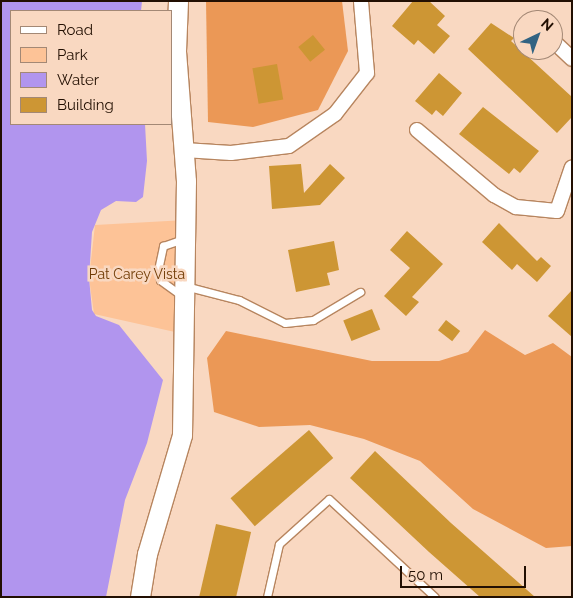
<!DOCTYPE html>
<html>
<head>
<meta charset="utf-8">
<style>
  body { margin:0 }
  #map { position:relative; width:573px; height:598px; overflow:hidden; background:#f9d8c1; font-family:Raleway,sans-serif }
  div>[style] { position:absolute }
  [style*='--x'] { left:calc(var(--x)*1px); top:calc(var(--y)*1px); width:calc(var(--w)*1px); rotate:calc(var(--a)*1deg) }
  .green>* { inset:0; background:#fdc397 }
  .forest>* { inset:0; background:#eb9856 }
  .water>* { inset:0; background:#b195ee }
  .building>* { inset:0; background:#cd9634; transform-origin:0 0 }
  .roads { filter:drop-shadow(1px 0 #b7855f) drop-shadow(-1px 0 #b7855f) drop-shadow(0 1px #b7855f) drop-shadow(0 -1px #b7855f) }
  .service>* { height:7px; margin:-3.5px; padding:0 3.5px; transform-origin:3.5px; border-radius:3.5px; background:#fff }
  .minor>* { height:14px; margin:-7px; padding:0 7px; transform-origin:7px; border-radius:7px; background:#fff }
  .secondary>* { height:19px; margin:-9.5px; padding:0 9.5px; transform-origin:9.5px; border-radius:9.5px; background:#fff }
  span { translate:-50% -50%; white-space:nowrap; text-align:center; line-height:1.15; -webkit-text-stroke:5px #f9d8c1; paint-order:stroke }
  .park-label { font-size:14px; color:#703b05 }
  .frame { position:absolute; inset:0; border:2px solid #220f02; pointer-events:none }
  .legend { position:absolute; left:10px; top:10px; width:162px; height:115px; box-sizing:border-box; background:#f9d8c1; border:1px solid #a38875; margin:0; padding:6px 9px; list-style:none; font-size:15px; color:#220f02 }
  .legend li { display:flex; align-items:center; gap:10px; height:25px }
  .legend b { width:25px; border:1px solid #a38875 }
  .north { position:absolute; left:513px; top:10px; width:50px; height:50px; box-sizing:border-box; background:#f9d8c1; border:1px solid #a38875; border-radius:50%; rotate:42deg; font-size:14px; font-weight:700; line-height:20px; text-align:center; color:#220f02 }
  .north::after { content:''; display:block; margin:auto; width:18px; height:22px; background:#326382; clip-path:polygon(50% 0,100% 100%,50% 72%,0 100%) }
  .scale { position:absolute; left:400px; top:566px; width:126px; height:22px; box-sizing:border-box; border:2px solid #220f02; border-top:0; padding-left:6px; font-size:15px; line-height:18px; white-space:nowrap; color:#220f02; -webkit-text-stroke:4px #f9d8c1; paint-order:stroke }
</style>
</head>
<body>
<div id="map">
  <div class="green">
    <i style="clip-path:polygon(186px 220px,184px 334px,94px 314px,89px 278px,95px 225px)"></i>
  </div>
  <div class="forest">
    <i style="clip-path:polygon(206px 1px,342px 1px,348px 51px,318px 110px,253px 127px,208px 122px)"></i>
    <i style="clip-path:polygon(485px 330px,525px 355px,553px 343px,572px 357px,572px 546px,546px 548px,473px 509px,420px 461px,364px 439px,310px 425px,259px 427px,214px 412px,207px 358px,226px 331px,372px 361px,439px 361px,468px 352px)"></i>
  </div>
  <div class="water">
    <i style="clip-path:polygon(1px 1px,142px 1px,141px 11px,11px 11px,11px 124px,145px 124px,147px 161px,143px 197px,136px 202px,116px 201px,101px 210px,92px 232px,89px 278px,92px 310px,96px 316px,119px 325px,163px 380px,147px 443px,125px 500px,106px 597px,1px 597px)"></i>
  </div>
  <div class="building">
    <i style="clip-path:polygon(413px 1px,429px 1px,445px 16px,437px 25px,450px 36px,434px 54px,418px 40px,414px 45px,392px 26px)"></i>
    <i style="clip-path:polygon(491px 23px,514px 38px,511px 41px,572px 97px,572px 117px,557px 133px,468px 49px)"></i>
    <i style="left:313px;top:35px;width:19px;height:19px;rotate:51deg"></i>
    <i style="left:277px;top:64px;width:36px;height:25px;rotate:80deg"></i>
    <i style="clip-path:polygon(439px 73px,462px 93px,443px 116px,436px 110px,432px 115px,415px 101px)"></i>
    <i style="clip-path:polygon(483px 107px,539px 151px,520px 173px,514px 168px,509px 174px,459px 134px)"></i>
    <i style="clip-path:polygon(301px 164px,304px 193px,330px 164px,345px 178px,320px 205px,272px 209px,269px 166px)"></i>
    <i style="clip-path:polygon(499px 223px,537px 261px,541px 257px,551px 266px,537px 282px,517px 264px,512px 270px,482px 242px)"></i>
    <i style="clip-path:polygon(407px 231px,443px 264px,412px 297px,419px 302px,406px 316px,384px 296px,410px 268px,390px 250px)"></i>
    <i style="clip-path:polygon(334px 241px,339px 270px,327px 273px,330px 285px,296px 292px,288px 250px)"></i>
    <i style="clip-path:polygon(572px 290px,572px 337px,548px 316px)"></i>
    <i style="left:372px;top:309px;width:22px;height:31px;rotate:68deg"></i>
    <i style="left:446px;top:320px;width:18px;height:13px;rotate:38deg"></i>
    <i style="left:309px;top:430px;width:37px;height:104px;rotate:49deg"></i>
    <i style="clip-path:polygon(375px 451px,451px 523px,535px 597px,480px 597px,429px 552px,350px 478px)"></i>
    <i style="left:216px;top:524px;width:36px;height:75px;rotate:13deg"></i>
  </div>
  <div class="roads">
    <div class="service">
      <i style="--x:185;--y:286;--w:56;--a:14.5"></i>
      <i style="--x:239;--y:300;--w:51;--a:26.6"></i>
      <i style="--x:285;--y:323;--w:28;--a:-6"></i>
      <i style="--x:313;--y:320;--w:55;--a:-30.8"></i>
      <i style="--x:182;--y:296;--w:27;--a:-144"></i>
      <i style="--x:160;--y:280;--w:10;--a:-101"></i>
      <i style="--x:158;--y:270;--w:25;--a:-78"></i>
      <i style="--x:163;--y:246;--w:21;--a:-19"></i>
      <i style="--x:267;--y:597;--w:54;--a:-77.2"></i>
      <i style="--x:279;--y:544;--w:67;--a:-42"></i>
      <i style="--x:329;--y:499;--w:144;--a:42.8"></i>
    </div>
    <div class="minor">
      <i style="--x:553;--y:41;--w:26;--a:43"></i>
      <i style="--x:417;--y:130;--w:101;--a:40.2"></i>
      <i style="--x:494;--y:195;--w:25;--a:29"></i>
      <i style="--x:516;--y:207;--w:41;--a:5.6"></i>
      <i style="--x:557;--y:211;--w:46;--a:-71.2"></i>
      <i style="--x:184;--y:150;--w:47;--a:3.7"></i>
      <i style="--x:231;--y:153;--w:58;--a:-6.9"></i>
      <i style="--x:289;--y:146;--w:56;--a:-34.8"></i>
      <i style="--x:335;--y:114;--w:52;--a:-52"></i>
      <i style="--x:367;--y:73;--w:72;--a:-94.8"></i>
    </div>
    <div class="secondary">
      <i style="--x:140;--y:597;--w:44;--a:-80.8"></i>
      <i style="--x:147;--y:554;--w:124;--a:-73.6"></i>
      <i style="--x:182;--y:435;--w:254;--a:-89.1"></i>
      <i style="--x:186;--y:181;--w:130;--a:-94.4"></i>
      <i style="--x:176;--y:51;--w:50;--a:-87.7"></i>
    </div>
  </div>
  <div class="park-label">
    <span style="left:137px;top:274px">Pat Carey Vista</span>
  </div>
  <div class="frame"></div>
  <ul class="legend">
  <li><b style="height:6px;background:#fff"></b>Road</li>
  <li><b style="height:14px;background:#fdc397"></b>Park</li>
  <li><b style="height:14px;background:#b195ee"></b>Water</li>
  <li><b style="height:14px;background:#cd9634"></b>Building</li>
  </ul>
  <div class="north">N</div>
  <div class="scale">50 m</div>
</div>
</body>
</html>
